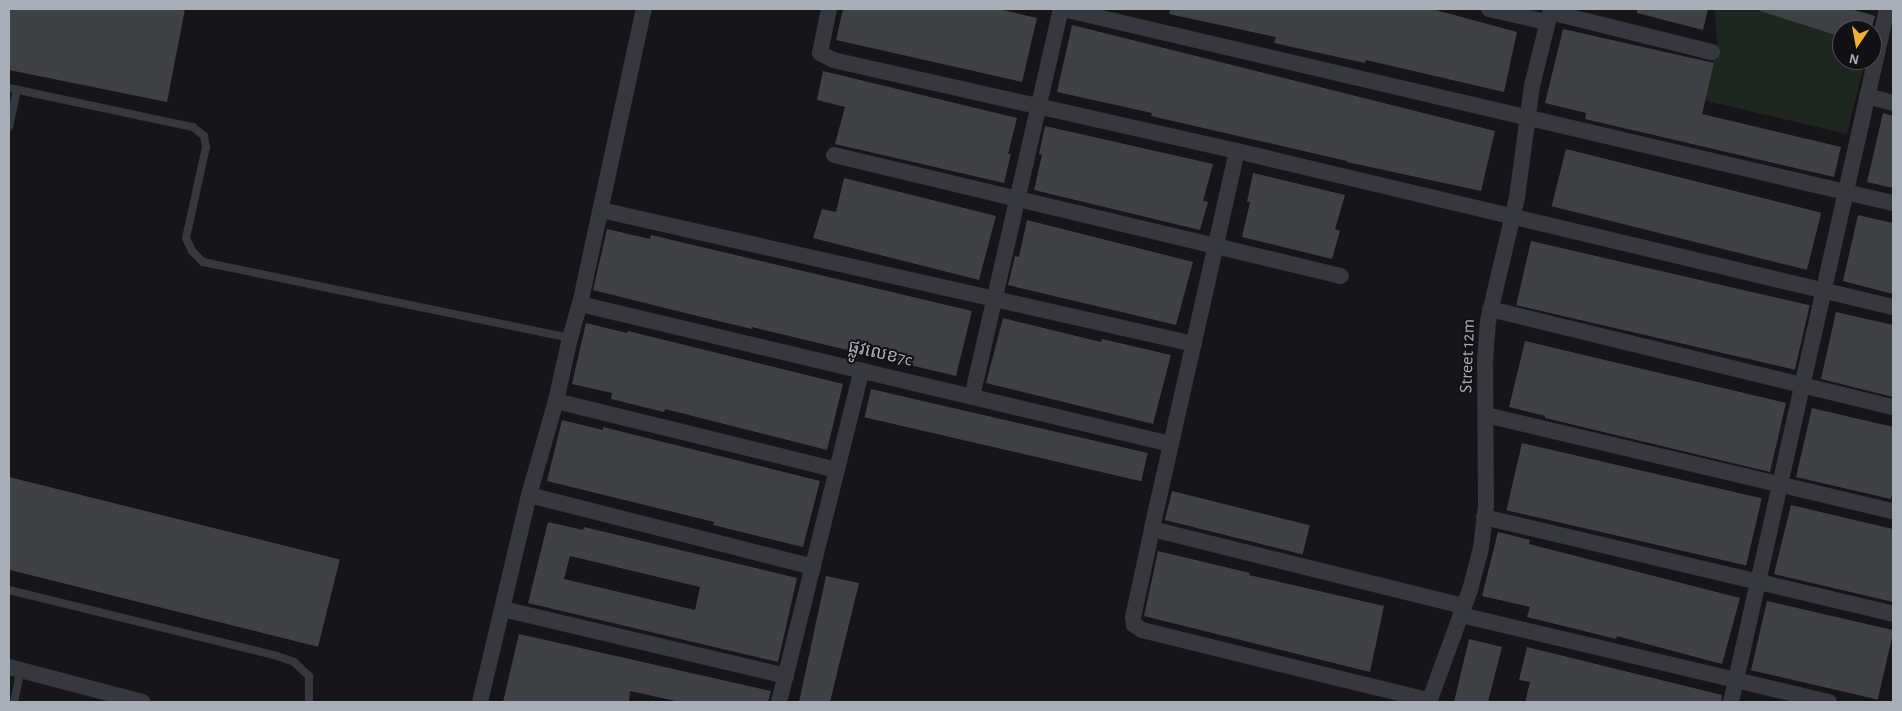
<!DOCTYPE html>
<html>
<head>
<meta charset="utf-8">
<style>
  body { margin:0 }
  #map { position:relative; width:1902px; height:711px; overflow:hidden; background:#161618; font-family:"Alegreya Sans","Noto Sans Khmer",sans-serif }
  div>[style] { position:absolute }
  [style*='--x'] { left:calc(var(--x)*1px); top:calc(var(--y)*1px); width:calc(var(--w)*1px); rotate:calc(var(--a)*1deg) }
  .green>* { inset:0; background:#1e261f }
  .building>* { inset:0; background:#404145; transform-origin:0 0 }
  .lane>* { height:8px; margin:-4px; padding:0 4px; transform-origin:4px; border-radius:4px; background:#37383d }
  .street>* { height:16px; margin:-8px; padding:0 8px; transform-origin:8px; border-radius:8px; background:#37383d }
  span { translate:-50% -50%; white-space:nowrap; text-align:center; line-height:1.15; -webkit-text-stroke:4px #111113; paint-order:stroke }
  .street-label { font-size:18px; color:#a8adb8 }
  .frame { position:absolute; inset:0; border:10px solid #a8adb8; pointer-events:none }
  .north { position:absolute; left:1832px; top:20px; width:50px; height:50px; box-sizing:border-box; background:#111113; border:1px solid #4d4f55; border-radius:50%; rotate:192deg; font-size:14px; font-weight:700; line-height:20px; text-align:center; color:#a8adb8 }
  .north::after { content:''; display:block; margin:auto; width:18px; height:22px; background:#f2b134; clip-path:polygon(50% 0,100% 100%,50% 72%,0 100%) }
</style>
</head>
<body>
<div id="map">
  <div class="green">
    <i style="clip-path:polygon(1715px 9px,1760px 9px,1842px 34px,1842px 60px,1865px 60px,1847px 134px,1703px 100px,1717px 47px)"></i>
  </div>
  <div class="building">
    <i style="clip-path:polygon(9px 9px,185px 9px,167px 102px,9px 70px)"></i>
    <i style="clip-path:polygon(843px 9px,998px 9px,1037px 18px,1022px 82px,836px 40px)"></i>
    <i style="clip-path:polygon(1170px 9px,1432px 9px,1517px 32px,1504px 92px,1366px 60px,1365px 63px,1274px 43px,1276px 37px,1169px 14px)"></i>
    <i style="clip-path:polygon(1637px 9px,1708px 9px,1703px 30px,1637px 13px)"></i>
    <i style="clip-path:polygon(1761px 9px,1851px 9px,1875px 16px,1871px 30px,1842px 30px,1842px 37px,1760px 11px)"></i>
    <i style="clip-path:polygon(1072px 25px,1495px 131px,1481px 191px,1347px 162px,1347px 161px,1151px 116px,1152px 113px,1057px 92px)"></i>
    <i style="clip-path:polygon(1563px 29px,1714px 63px,1702px 114px,1841px 147px,1834px 177px,1585px 119px,1586px 113px,1545px 103px)"></i>
    <i style="clip-path:polygon(823px 71px,1017px 118px,1008px 154px,1011px 154px,1004px 183px,835px 144px,845px 107px,817px 100px)"></i>
    <i style="clip-path:polygon(1883px 113px,1893px 116px,1893px 188px,1867px 182px)"></i>
    <i style="clip-path:polygon(1045px 126px,1213px 164px,1203px 201px,1208px 202px,1200px 230px,1034px 190px,1042px 155px,1039px 154px)"></i>
    <i style="left:1566px;top:149px;width:263px;height:59px;rotate:14deg"></i>
    <i style="clip-path:polygon(1253px 173px,1345px 195px,1335px 229px,1340px 231px,1332px 259px,1242px 237px,1250px 202px,1247px 202px)"></i>
    <i style="clip-path:polygon(844px 178px,996px 216px,979px 280px,813px 238px,822px 209px,836px 212px)"></i>
    <i style="clip-path:polygon(1858px 215px,1893px 223px,1893px 294px,1843px 281px)"></i>
    <i style="clip-path:polygon(1027px 220px,1193px 262px,1176px 325px,1008px 285px,1015px 256px,1019px 257px)"></i>
    <i style="clip-path:polygon(607px 229px,650px 239px,651px 235px,972px 311px,956px 376px,752px 327px,752px 329px,689px 314px,593px 290px)"></i>
    <i style="left:1531px;top:241px;width:286px;height:66px;rotate:13deg"></i>
    <i style="clip-path:polygon(1836px 312px,1893px 325px,1893px 397px,1821px 379px)"></i>
    <i style="clip-path:polygon(1003px 318px,1101px 342px,1102px 339px,1171px 355px,1153px 424px,986px 383px)"></i>
    <i style="clip-path:polygon(586px 323px,627px 333px,628px 331px,843px 384px,827px 450px,665px 409px,664px 412px,611px 399px,612px 393px,572px 384px)"></i>
    <i style="clip-path:polygon(1525px 341px,1786px 403px,1770px 472px,1545px 418px,1545px 416px,1509px 407px)"></i>
    <i style="left:871px;top:389px;width:284px;height:29px;rotate:13deg"></i>
    <i style="clip-path:polygon(1812px 408px,1893px 427px,1893px 489px,1891px 499px,1796px 477px)"></i>
    <i style="clip-path:polygon(562px 420px,603px 430px,603px 427px,820px 481px,803px 547px,713px 525px,714px 522px,547px 481px)"></i>
    <i style="left:1522px;top:443px;width:246px;height:69px;rotate:13deg"></i>
    <i style="left:9px;top:477px;width:341px;height:90px;rotate:14deg"></i>
    <i style="left:1172px;top:491px;width:142px;height:30px;rotate:14deg"></i>
    <i style="clip-path:polygon(1791px 505px,1893px 529px,1893px 602px,1774px 574px)"></i>
    <i style="clip-path:polygon(evenodd,548px 522px,583px 530px,584px 527px,797px 578px,778px 662px,528px 603px,548px 522px,570px 556px,700px 587px,695px 610px,564px 579px,570px 556px)"></i>
    <i style="clip-path:polygon(1498px 532px,1530px 540px,1529px 544px,1740px 598px,1722px 664px,1617px 636px,1616px 639px,1527px 617px,1530px 607px,1482px 596px)"></i>
    <i style="clip-path:polygon(1158px 551px,1250px 573px,1249px 575px,1384px 606px,1370px 672px,1144px 616px)"></i>
    <i style="clip-path:polygon(826px 576px,859px 583px,830px 702px,799px 702px)"></i>
    <i style="left:1767px;top:601px;width:130px;height:71px;rotate:13deg"></i>
    <i style="clip-path:polygon(519px 634px,771px 691px,768px 702px,680px 702px,630px 691px,629px 702px,503px 702px)"></i>
    <i style="clip-path:polygon(1469px 639px,1502px 647px,1488px 702px,1454px 702px)"></i>
    <i style="clip-path:polygon(1527px 647px,1722px 695px,1721px 702px,1525px 702px,1530px 682px,1519px 680px)"></i>
  </div>
  <div class="lane">
    <i style="--x:9;--y:88;--w:188;--a:12"></i>
    <i style="--x:193;--y:127;--w:14;--a:39"></i>
    <i style="--x:204;--y:136;--w:11;--a:80"></i>
    <i style="--x:206;--y:147;--w:93;--a:102.4"></i>
    <i style="--x:186;--y:238;--w:14;--a:65"></i>
    <i style="--x:192;--y:251;--w:16;--a:45"></i>
    <i style="--x:203;--y:262;--w:375;--a:11.7"></i>
    <i style="--x:9;--y:127;--w:38;--a:-78"></i>
    <i style="--x:9;--y:590;--w:273;--a:13.8"></i>
    <i style="--x:274;--y:655;--w:21;--a:19"></i>
    <i style="--x:294;--y:662;--w:21;--a:43"></i>
    <i style="--x:309;--y:676;--w:26;--a:90"></i>
    <i style="--x:14;--y:702;--w:33;--a:-78"></i>
  </div>
  <div class="street">
    <i style="--x:829;--y:9;--w:45;--a:101.6"></i>
    <i style="--x:820;--y:53;--w:15;--a:28"></i>
    <i style="--x:833;--y:60;--w:414;--a:12.7"></i>
    <i style="--x:1237;--y:151;--w:674;--a:13.38"></i>
    <i style="--x:1063;--y:9;--w:852;--a:13.16"></i>
    <i style="--x:1489;--y:9;--w:58;--a:12.8"></i>
    <i style="--x:1550;--y:12;--w:167;--a:13.9"></i>
    <i style="--x:1867;--y:96;--w:27;--a:15"></i>
    <i style="--x:1237;--y:151;--w:387;--a:102.7"></i>
    <i style="--x:1152;--y:529;--w:321;--a:13.9"></i>
    <i style="--x:834;--y:155;--w:521;--a:13.42"></i>
    <i style="--x:601;--y:210;--w:608;--a:12.73"></i>
    <i style="--x:580;--y:304;--w:607;--a:13.33"></i>
    <i style="--x:1490;--y:309;--w:415;--a:13.7"></i>
    <i style="--x:972;--y:397;--w:398;--a:-77.1"></i>
    <i style="--x:556;--y:401;--w:289;--a:13.8"></i>
    <i style="--x:1486;--y:415;--w:418;--a:13.3"></i>
    <i style="--x:529;--y:495;--w:293;--a:14.2"></i>
    <i style="--x:1484;--y:517;--w:420;--a:13.3"></i>
    <i style="--x:1152;--y:529;--w:91;--a:102.1"></i>
    <i style="--x:1133;--y:618;--w:7;--a:82"></i>
    <i style="--x:1134;--y:625;--w:9;--a:32"></i>
    <i style="--x:1142;--y:630;--w:297;--a:13.8"></i>
    <i style="--x:503;--y:609;--w:291;--a:13.3"></i>
    <i style="--x:1461;--y:615;--w:378;--a:13.3"></i>
    <i style="--x:9;--y:667;--w:138;--a:14.7"></i>
    <i style="--x:480;--y:702;--w:213;--a:-76.7"></i>
    <i style="--x:529;--y:495;--w:98;--a:-74"></i>
    <i style="--x:556;--y:401;--w:65;--a:-77.5"></i>
    <i style="--x:570;--y:338;--w:35;--a:-74"></i>
    <i style="--x:580;--y:304;--w:302;--a:-77.8"></i>
    <i style="--x:779;--y:702;--w:342;--a:-76"></i>
    <i style="--x:1429;--y:702;--w:119;--a:-69.9"></i>
    <i style="--x:1470;--y:590;--w:43;--a:-75.3"></i>
    <i style="--x:1481;--y:548;--w:42;--a:-83.2"></i>
    <i style="--x:1486;--y:506;--w:145;--a:-90.4"></i>
    <i style="--x:1485;--y:361;--w:40;--a:-85.7"></i>
    <i style="--x:1488;--y:321;--w:127;--a:-76.8"></i>
    <i style="--x:1517;--y:197;--w:112;--a:-82.3"></i>
    <i style="--x:1532;--y:86;--w:79;--a:-76.1"></i>
    <i style="--x:1731;--y:702;--w:710;--a:-77.31"></i>
  </div>
  <div class="street-label">
    <span style="left:880px;top:354px;rotate:13deg">ផ្លូវលេខ7c</span>
    <span style="left:1468px;top:356px;rotate:-88deg">Street 12m</span>
  </div>
  <div class="frame"></div>
  <div class="north">N</div>
</div>
</body>
</html>
